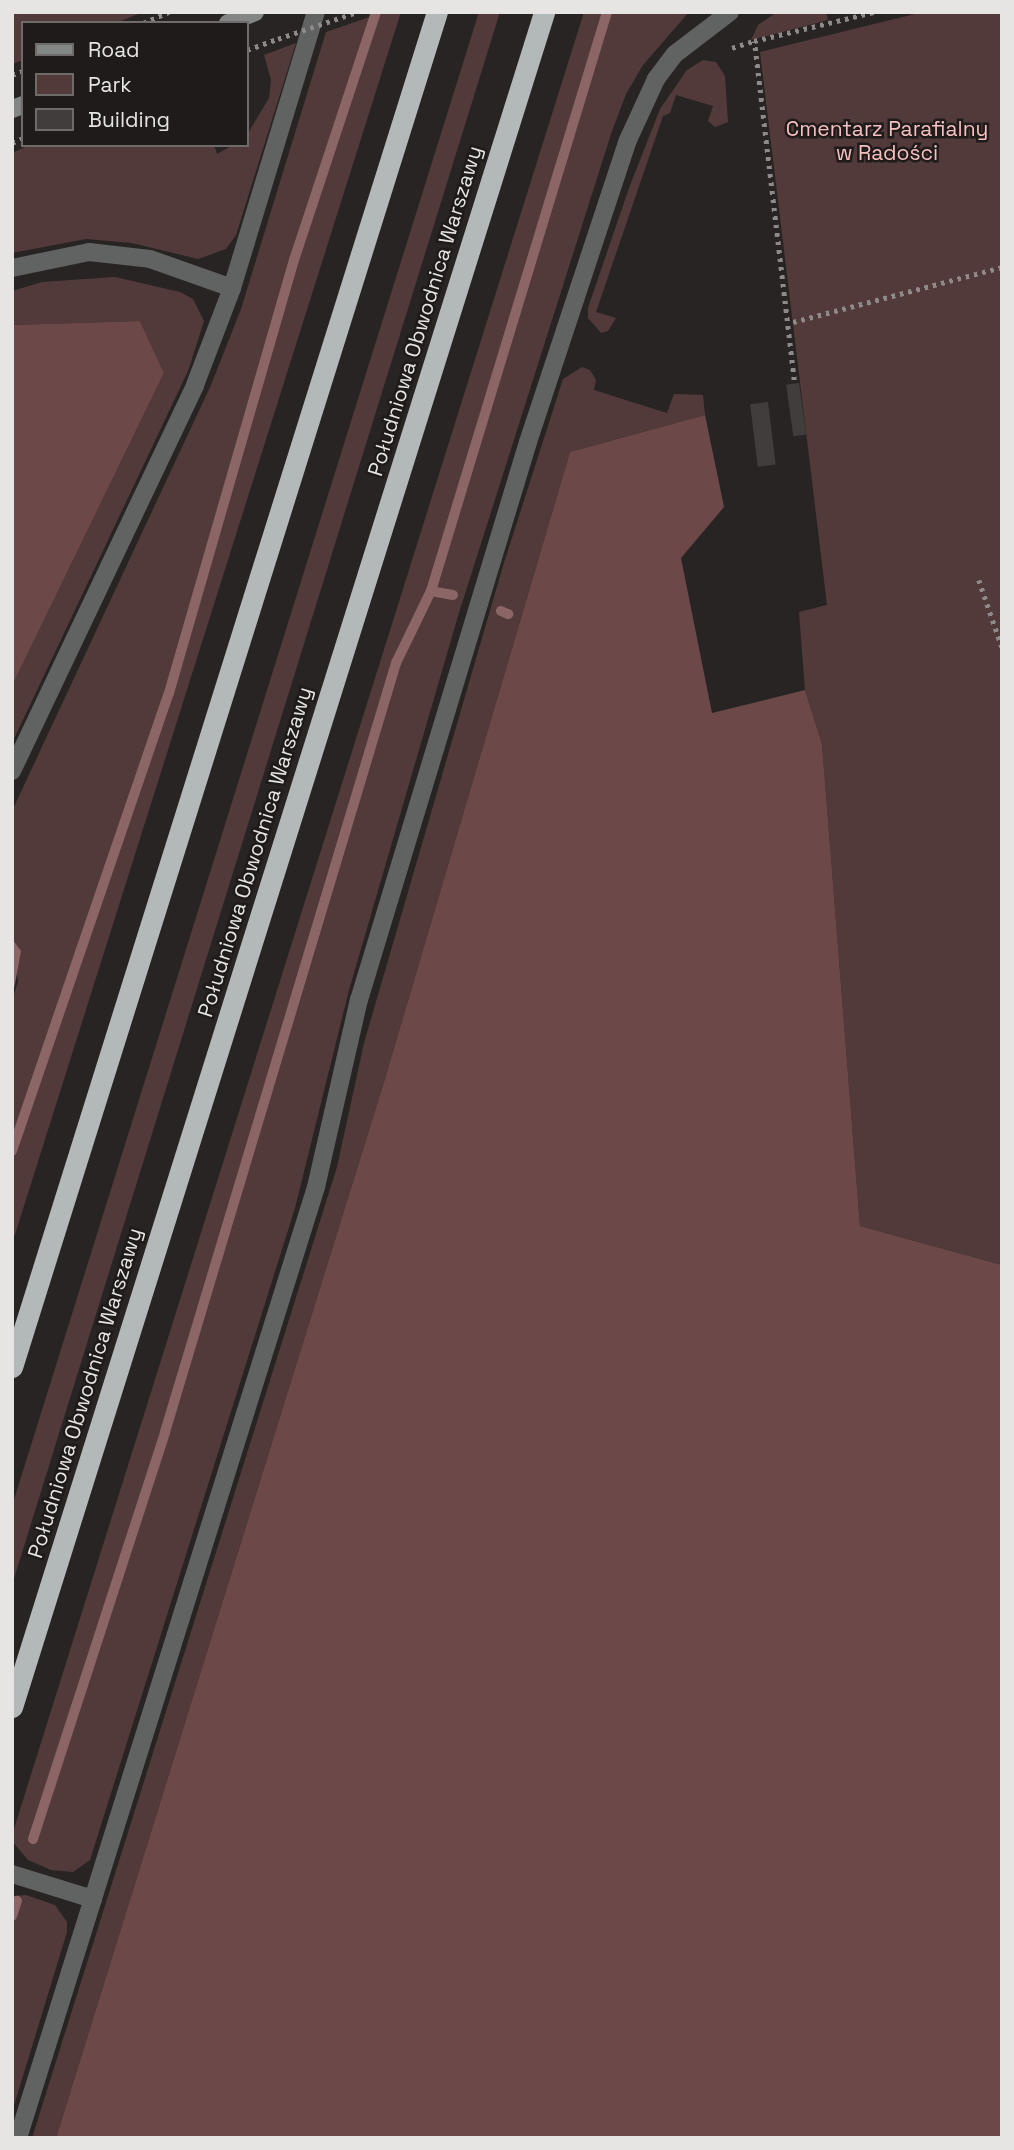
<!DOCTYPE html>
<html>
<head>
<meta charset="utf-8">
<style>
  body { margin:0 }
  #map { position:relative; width:1014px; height:2150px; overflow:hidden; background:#282424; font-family:"Space Grotesk",sans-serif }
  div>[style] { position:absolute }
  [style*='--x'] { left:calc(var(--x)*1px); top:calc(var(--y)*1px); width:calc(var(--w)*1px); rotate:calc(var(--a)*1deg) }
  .green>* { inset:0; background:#533a3a }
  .forest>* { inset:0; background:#6c4848 }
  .water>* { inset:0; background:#8c6666 }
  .stream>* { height:10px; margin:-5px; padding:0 5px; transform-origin:5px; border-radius:5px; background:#8c6666 }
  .building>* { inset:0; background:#413d3d; transform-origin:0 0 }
  .path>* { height:4.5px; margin-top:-2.25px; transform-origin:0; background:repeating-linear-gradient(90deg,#8e8a8a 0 3.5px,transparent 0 8.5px) }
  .lane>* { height:18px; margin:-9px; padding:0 9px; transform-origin:9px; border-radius:9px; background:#616363 }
  .street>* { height:18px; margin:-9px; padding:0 9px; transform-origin:9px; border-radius:9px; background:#616363 }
  .secondary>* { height:18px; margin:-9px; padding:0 9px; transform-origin:9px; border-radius:9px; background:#828685 }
  .highway>* { height:21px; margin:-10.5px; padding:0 10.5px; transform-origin:10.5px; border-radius:10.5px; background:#b3b9b8 }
  .path-bridge>* { height:4.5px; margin-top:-2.25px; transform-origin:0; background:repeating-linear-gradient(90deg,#8e8a8a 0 3.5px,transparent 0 8.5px) }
  span { translate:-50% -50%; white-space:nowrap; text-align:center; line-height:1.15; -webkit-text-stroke:5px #1f1b1b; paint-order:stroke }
  .park-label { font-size:21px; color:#f7c0bf }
  .street-label { font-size:21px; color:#e7e4e4 }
  .frame { position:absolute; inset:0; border:14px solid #e7e4e4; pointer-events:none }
  .legend { position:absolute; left:21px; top:21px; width:228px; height:126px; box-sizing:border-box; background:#1f1b1b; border:2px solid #6f6b6b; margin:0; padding:9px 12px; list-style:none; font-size:21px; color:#e7e4e4 }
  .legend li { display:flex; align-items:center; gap:14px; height:35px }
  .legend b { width:35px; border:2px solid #6f6b6b }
</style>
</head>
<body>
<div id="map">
  <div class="green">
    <i style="clip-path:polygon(12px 12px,143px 12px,116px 23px,23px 23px,23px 60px,12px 64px)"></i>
    <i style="clip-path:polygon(384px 12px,401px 12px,12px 1244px,12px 1000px,18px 982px,12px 939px,12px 811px,211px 385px,241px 309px,326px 32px)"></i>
    <i style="clip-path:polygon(479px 12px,500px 12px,12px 1585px,12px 1506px)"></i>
    <i style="clip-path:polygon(584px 12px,689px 12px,643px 65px,626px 94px,612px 131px,458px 616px,349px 990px,295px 1208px,90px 1860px,73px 1872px,51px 1870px,28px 1860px,12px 1841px,13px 1832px)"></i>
    <i style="clip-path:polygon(826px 12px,828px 20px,751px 40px,758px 25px,774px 14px)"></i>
    <i style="clip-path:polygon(923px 12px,1002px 12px,1002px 1265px,860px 1226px,822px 744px,805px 690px,799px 612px,827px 605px,760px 52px)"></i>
    <i style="clip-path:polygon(296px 43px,236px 235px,226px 249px,198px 259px,132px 243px,86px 239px,12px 253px,12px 153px,30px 145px,214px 145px,217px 154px,233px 145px,247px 145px,247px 135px,269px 98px,271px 80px,264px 55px)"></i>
    <i style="clip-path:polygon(703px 60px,716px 62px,725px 76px,728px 122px,715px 127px,708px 121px,713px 106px,676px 95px,670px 113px,663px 116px,596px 312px,616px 318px,608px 331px,601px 333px,588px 318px,588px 308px,629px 188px,660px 109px,687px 70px)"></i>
    <i style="clip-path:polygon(115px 277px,180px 292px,193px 299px,204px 321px,188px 371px,12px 743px,12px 686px,164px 373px,140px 321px,12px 325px,12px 291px,42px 282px)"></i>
    <i style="clip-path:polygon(582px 367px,590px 370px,596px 380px,594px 390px,667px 413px,674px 394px,703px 395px,705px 415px,570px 452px,384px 1082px,56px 2138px,32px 2138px,337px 1167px,364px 1043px,503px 566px,563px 379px)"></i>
    <i style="clip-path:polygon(26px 1895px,55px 1905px,67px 1922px,67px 1932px,12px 2112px,12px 1896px)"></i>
  </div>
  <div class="forest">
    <i style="clip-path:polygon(140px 321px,164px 373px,12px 686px,12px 325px)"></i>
    <i style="clip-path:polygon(705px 415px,724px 507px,681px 558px,712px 713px,805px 690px,822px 744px,860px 1226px,1002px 1265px,1002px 2138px,56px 2138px,384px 1082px,570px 452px)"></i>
  </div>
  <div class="water">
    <i style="clip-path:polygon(12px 939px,21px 951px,12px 1000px)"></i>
  </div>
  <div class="stream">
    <i style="--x:453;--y:595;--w:22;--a:-170"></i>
    <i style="--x:431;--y:591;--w:605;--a:-73.09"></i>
    <i style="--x:501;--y:611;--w:8;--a:23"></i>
    <i style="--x:12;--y:1151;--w:484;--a:-71.1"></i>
    <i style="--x:169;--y:693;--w:451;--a:-73.9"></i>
    <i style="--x:294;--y:260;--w:261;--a:-71.7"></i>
    <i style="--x:33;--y:1839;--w:428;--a:-72"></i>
    <i style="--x:165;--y:1432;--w:803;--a:-73.28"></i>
    <i style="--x:396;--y:663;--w:80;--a:-64.1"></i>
    <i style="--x:12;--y:1916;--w:16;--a:-72"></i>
  </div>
  <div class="building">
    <i style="left:799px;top:383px;width:52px;height:13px;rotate:82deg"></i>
    <i style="left:768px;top:402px;width:63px;height:18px;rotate:83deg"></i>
  </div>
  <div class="path">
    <i style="--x:143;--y:23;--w:28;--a:-23"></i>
    <i style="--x:732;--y:48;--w:23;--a:-18"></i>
    <i style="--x:247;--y:50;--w:33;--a:-20"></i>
    <i style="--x:12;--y:75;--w:12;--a:-20"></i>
    <i style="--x:12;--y:143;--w:12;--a:-24"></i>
    <i style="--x:793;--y:322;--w:216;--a:-14.7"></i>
    <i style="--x:794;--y:380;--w:341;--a:-96.7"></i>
    <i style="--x:754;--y:41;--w:123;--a:-13.6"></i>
    <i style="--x:979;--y:580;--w:71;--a:71.1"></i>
  </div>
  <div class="lane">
    <i style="--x:12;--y:268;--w:79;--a:-11.7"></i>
    <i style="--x:89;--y:252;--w:61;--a:6.5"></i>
    <i style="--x:150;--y:259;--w:87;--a:19.5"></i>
    <i style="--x:12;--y:1874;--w:85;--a:17.2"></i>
  </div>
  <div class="street">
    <i style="--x:12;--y:771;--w:427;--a:-64.6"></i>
    <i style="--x:195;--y:385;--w:104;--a:-69.1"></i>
    <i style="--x:232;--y:288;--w:288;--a:-73.1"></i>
    <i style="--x:18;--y:2138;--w:997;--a:-72.6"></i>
    <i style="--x:316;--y:1187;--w:192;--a:-77.1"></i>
    <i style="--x:359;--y:1000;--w:583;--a:-73.15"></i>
    <i style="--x:528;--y:442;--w:318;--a:-71.7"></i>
    <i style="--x:628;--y:140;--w:67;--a:-65.3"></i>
    <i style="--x:656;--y:79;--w:31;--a:-53"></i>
    <i style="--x:675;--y:54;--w:69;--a:-37.4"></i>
  </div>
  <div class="secondary">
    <i style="--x:228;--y:23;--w:29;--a:-22"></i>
    <i style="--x:12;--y:109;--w:12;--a:-20"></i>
  </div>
  <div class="highway">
    <i style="--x:12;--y:1367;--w:1420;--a:-72.59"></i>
    <i style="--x:12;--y:1707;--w:1777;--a:-72.57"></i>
  </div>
  <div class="path-bridge">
    <i style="--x:278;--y:39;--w:83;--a:-18.9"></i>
  </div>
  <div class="park-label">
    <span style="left:887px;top:141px">Cmentarz Parafialny<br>w Radości</span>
  </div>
  <div class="street-label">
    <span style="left:425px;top:311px;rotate:-73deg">Południowa Obwodnica Warszawy</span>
    <span style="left:255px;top:852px;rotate:-73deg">Południowa Obwodnica Warszawy</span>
    <span style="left:85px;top:1393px;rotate:-73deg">Południowa Obwodnica Warszawy</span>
  </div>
  <div class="frame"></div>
  <ul class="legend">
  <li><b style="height:9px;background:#828685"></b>Road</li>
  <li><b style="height:19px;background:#533a3a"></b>Park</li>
  <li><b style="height:19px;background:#413d3d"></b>Building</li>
  </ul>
</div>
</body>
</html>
